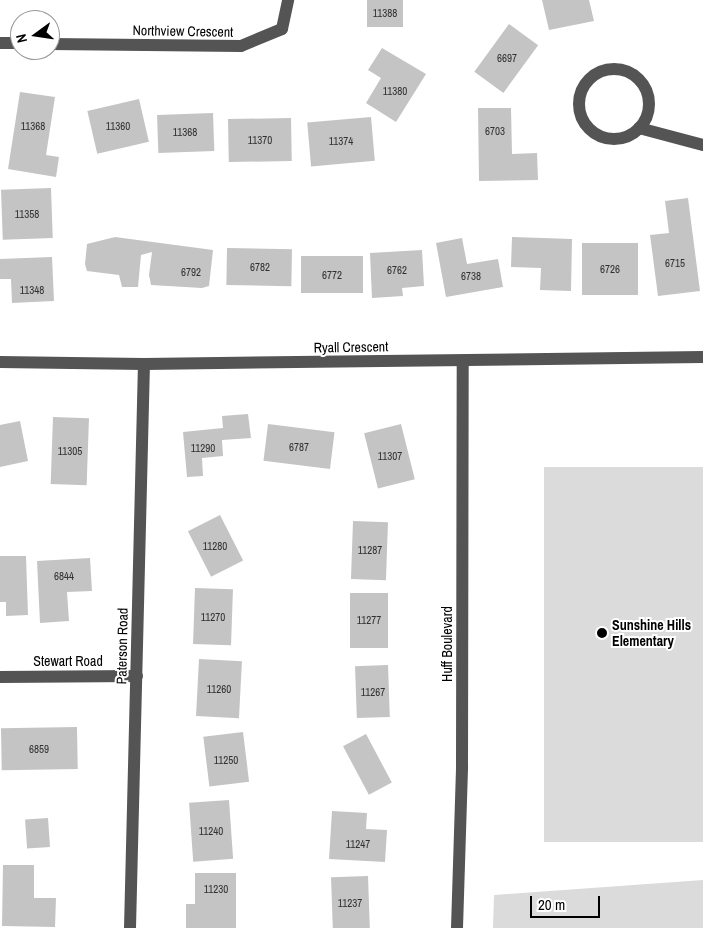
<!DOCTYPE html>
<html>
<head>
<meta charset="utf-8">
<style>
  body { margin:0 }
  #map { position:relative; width:703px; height:928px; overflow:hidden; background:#fff; font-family:"Archivo Narrow",sans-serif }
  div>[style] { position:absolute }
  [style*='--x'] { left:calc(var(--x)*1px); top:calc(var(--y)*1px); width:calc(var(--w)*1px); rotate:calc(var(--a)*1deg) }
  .green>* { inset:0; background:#dbdbdb; transform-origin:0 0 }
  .building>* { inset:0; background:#c4c4c4; transform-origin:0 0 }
  .minor>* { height:12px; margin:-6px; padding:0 6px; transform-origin:6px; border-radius:6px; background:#545454 }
  .minor>.ring { margin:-6px; padding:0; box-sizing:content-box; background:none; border:12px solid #545454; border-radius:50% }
  .dots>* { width:14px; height:14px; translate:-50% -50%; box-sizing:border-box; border:2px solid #fff; border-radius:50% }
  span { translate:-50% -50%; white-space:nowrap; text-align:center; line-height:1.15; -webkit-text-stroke:4px #fff; paint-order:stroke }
  .number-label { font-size:11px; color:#313131 }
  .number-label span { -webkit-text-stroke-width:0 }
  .street-label { font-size:14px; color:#000 }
  .poi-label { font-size:14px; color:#000; font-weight:700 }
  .left { translate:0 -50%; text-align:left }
  .north { position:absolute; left:10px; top:10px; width:50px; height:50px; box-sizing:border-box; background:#fff; border:1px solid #999; border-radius:50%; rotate:256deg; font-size:14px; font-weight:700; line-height:20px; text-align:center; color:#000 }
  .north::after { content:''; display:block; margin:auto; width:18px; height:22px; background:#000; clip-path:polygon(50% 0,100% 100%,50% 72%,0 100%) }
  .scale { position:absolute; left:530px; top:896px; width:70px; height:22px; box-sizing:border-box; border:2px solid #000; border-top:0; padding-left:6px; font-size:15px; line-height:18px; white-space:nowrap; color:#000; -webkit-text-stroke:4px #fff; paint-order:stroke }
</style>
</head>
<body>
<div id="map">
  <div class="green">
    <i style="left:703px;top:467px;width:375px;height:159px;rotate:90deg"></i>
    <i style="clip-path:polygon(703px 880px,703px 928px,493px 928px,494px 895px)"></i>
  </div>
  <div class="building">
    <i style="left:367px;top:0;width:36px;height:27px"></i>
    <i style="clip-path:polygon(542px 0,589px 0,594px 21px,549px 30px)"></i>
    <i style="left:509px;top:24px;width:36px;height:59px;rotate:36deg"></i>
    <i style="clip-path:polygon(382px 48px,426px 74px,396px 122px,366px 103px,381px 78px,368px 70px)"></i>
    <i style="clip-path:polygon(20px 92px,55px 97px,46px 155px,59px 157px,56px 177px,8px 169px)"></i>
    <i style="left:139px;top:99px;width:44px;height:53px;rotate:77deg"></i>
    <i style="clip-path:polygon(478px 108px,511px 108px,512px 154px,537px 153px,538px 180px,479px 181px)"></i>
    <i style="left:213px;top:113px;width:38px;height:56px;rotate:88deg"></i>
    <i style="left:371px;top:117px;width:44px;height:64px;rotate:85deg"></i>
    <i style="left:291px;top:118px;width:43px;height:63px;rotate:89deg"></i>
    <i style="left:51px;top:188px;width:50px;height:50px;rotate:88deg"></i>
    <i style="clip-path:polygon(688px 198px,700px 291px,658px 296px,650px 235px,669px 233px,665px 201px)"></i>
    <i style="clip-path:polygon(115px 237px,213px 250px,209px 286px,202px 288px,151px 285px,149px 275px,152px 252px,141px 255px,138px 287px,122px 287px,119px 275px,87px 271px,85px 264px,87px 244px)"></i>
    <i style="clip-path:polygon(512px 237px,572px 239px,571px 291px,540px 290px,541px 268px,511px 267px)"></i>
    <i style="clip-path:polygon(462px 238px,467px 264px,498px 259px,503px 287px,446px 297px,436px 243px)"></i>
    <i style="left:582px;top:243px;width:56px;height:52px"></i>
    <i style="left:227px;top:248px;width:65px;height:37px;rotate:1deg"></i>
    <i style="clip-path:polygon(422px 250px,424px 286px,402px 288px,403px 296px,372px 298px,370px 253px)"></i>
    <i style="left:301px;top:256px;width:62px;height:37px"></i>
    <i style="clip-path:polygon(52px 257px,54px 301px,12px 303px,11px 279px,0 279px,0 259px)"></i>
    <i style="clip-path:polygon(248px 414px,251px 438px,222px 440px,223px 456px,202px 458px,203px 476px,187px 477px,183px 432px,223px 428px,222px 416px)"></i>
    <i style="left:53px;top:417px;width:36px;height:67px;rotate:2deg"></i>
    <i style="clip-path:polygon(20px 421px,28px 461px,0 467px,0 425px)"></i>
    <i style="left:268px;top:424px;width:67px;height:37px;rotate:7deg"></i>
    <i style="left:401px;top:424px;width:57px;height:38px;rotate:76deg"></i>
    <i style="left:220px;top:515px;width:51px;height:36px;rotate:63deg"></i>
    <i style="left:353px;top:521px;width:35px;height:58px;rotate:2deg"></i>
    <i style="clip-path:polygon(0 556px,26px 556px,28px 615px,6px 616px,6px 602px,0 602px)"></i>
    <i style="clip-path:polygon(90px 558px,92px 591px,67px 592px,69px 621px,40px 623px,37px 561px)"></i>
    <i style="left:195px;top:588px;width:38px;height:56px;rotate:2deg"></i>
    <i style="left:350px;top:593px;width:38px;height:55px"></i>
    <i style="left:199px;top:659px;width:43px;height:57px;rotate:3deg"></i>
    <i style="left:388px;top:665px;width:52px;height:33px;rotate:88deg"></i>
    <i style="left:77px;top:727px;width:42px;height:76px;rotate:89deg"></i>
    <i style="left:243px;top:732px;width:50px;height:40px;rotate:83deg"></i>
    <i style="left:366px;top:734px;width:55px;height:26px;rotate:62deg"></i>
    <i style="left:229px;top:800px;width:59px;height:40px;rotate:86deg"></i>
    <i style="clip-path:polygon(332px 811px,367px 813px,366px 829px,387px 830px,385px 862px,329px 859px)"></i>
    <i style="left:48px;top:818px;width:29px;height:23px;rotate:86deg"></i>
    <i style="clip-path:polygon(3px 865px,34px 865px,34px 898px,56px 898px,55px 927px,2px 926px)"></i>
    <i style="clip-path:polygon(195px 873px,236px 873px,236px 928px,186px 928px,186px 904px,195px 904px)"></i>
    <i style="left:368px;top:876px;width:52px;height:37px;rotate:88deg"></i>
  </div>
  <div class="minor">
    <i style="--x:0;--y:43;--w:20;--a:0"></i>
    <i style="--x:50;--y:44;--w:191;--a:0.6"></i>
    <i style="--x:241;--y:46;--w:44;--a:-22.5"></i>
    <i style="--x:282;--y:29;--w:30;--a:-78"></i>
    <i class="ring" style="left:579px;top:69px;width:58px;height:58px"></i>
    <i style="--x:639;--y:128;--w:66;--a:14.9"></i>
    <i style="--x:0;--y:362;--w:144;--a:0.8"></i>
    <i style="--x:144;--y:364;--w:559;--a:-0.72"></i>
    <i style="--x:0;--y:677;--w:137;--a:-0.4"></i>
    <i style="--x:130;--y:928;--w:564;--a:-88.58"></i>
    <i style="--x:457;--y:928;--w:162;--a:-88.2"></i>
    <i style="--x:462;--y:766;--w:405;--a:-89.9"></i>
  </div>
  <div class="dots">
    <i style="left:602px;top:633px;background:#000"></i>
  </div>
  <div class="number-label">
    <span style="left:385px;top:13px">11388</span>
    <span style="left:507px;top:58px">6697</span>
    <span style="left:395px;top:91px">11380</span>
    <span style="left:33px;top:126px">11368</span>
    <span style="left:118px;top:126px">11360</span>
    <span style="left:495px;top:131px">6703</span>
    <span style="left:185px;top:132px">11368</span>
    <span style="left:260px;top:140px">11370</span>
    <span style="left:341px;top:141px">11374</span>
    <span style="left:27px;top:214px">11358</span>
    <span style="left:675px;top:263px">6715</span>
    <span style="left:260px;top:267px">6782</span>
    <span style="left:610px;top:269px">6726</span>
    <span style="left:397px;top:270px">6762</span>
    <span style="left:191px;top:272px">6792</span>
    <span style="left:332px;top:275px">6772</span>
    <span style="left:471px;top:276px">6738</span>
    <span style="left:32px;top:290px">11348</span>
    <span style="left:299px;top:447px">6787</span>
    <span style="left:203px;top:448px">11290</span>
    <span style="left:70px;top:451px">11305</span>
    <span style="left:390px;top:456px">11307</span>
    <span style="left:215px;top:546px">11280</span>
    <span style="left:370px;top:550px">11287</span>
    <span style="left:64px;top:576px">6844</span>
    <span style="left:213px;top:617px">11270</span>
    <span style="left:369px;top:620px">11277</span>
    <span style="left:219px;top:689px">11260</span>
    <span style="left:373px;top:692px">11267</span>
    <span style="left:39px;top:749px">6859</span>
    <span style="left:226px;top:760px">11250</span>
    <span style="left:211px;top:831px">11240</span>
    <span style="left:358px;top:844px">11247</span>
    <span style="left:216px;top:889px">11230</span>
    <span style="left:350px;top:903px">11237</span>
  </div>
  <div class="street-label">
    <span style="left:183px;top:31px;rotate:1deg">Northview Crescent</span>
    <span style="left:351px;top:347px;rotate:-1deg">Ryall Crescent</span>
    <span style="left:447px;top:644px;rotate:-90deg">Huff Boulevard</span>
    <span style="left:122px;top:646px;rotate:-89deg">Paterson Road</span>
    <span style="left:68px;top:661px">Stewart Road</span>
  </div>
  <div class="poi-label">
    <span class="left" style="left:612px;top:633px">Sunshine Hills<br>Elementary</span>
  </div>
  <div class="north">N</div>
  <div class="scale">20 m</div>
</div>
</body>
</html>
